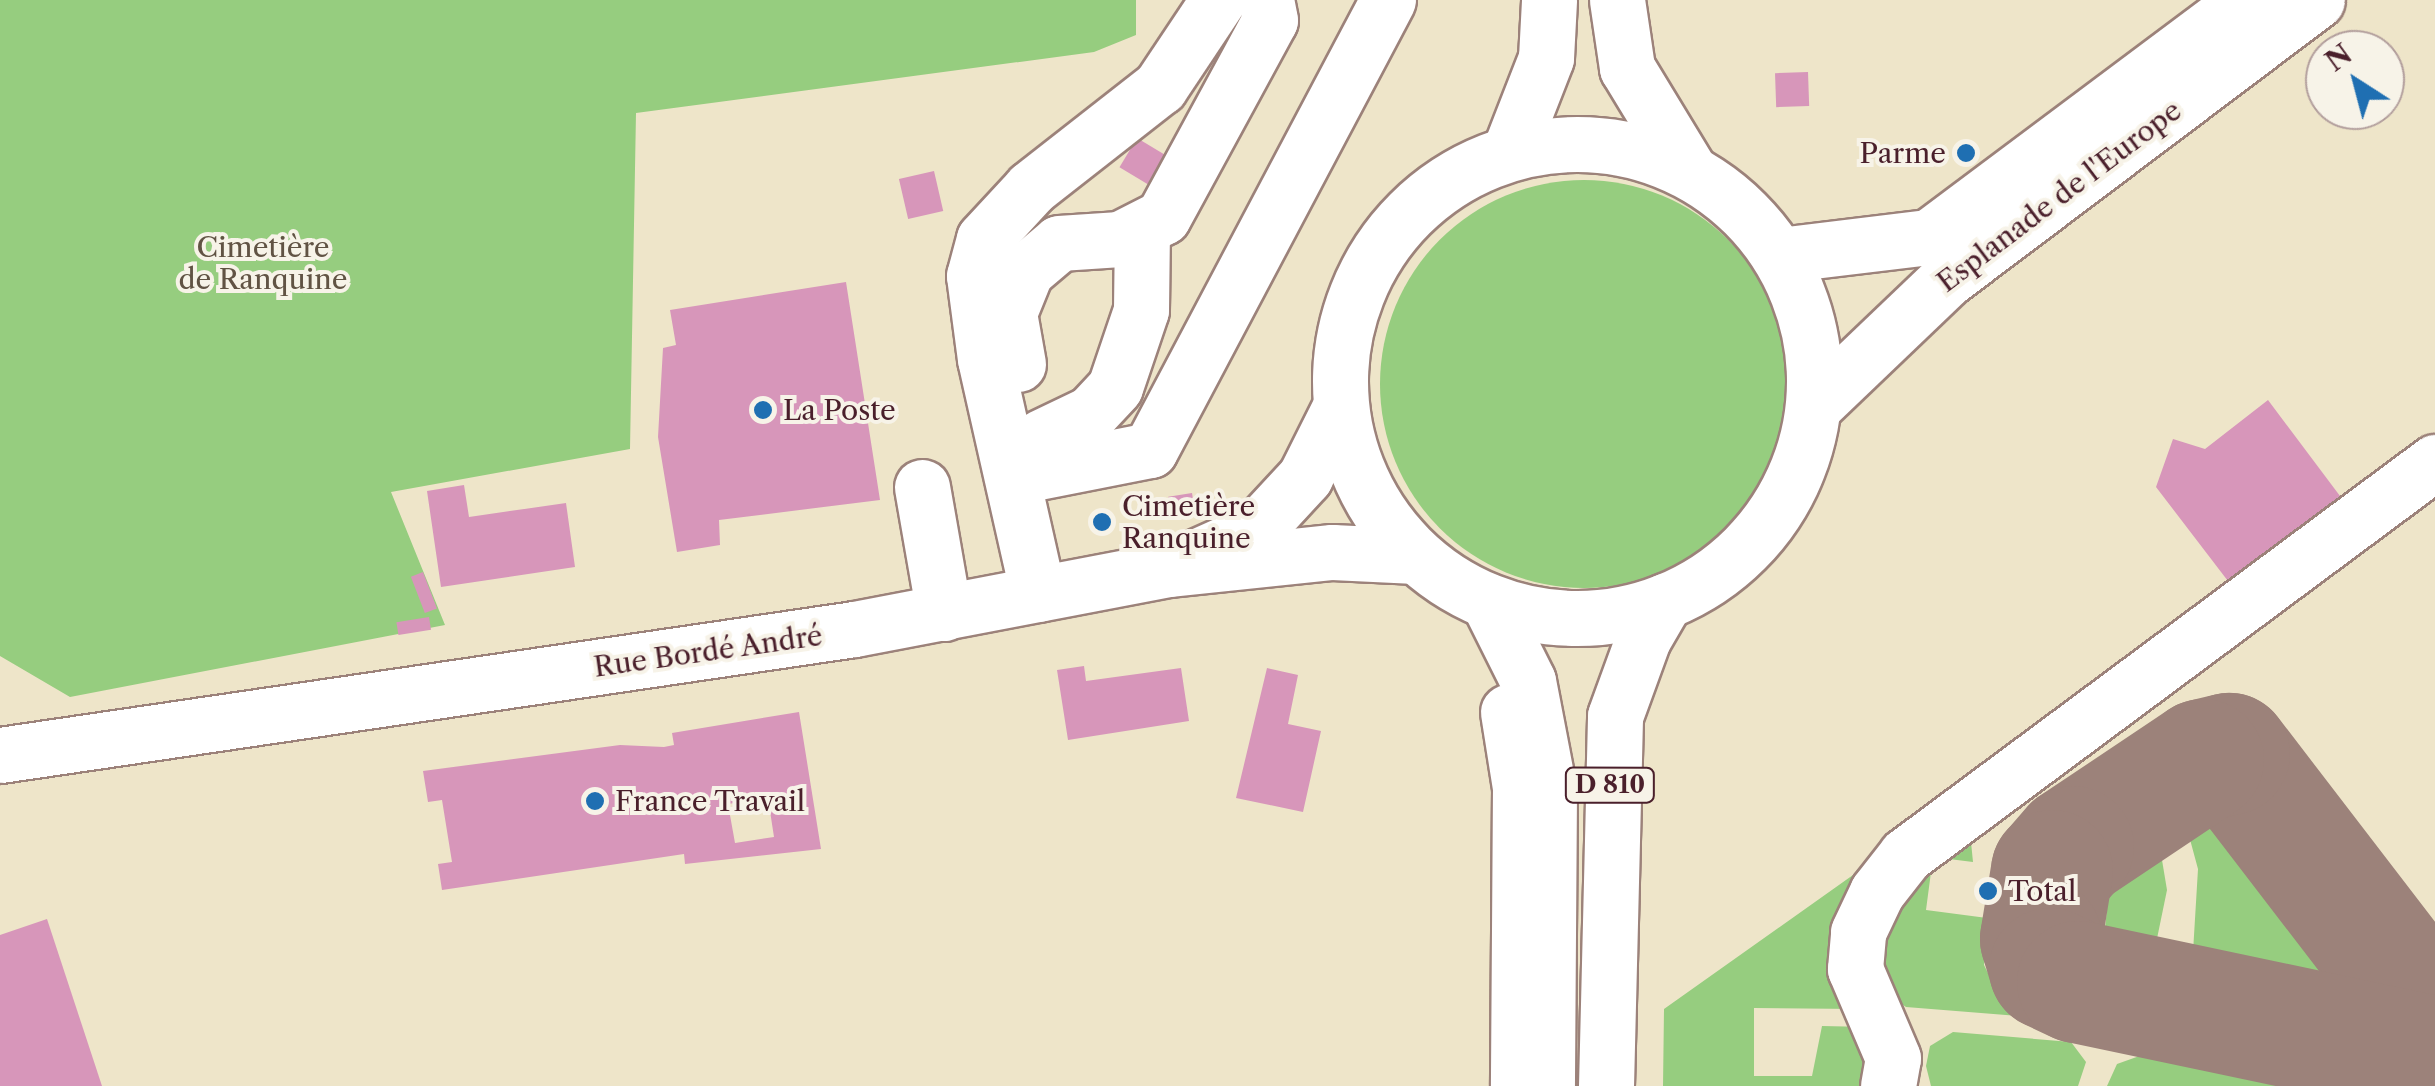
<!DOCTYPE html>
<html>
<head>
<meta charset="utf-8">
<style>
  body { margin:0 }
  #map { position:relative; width:2435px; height:1086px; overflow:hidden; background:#eee5c9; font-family:"Libre Caslon Text",serif }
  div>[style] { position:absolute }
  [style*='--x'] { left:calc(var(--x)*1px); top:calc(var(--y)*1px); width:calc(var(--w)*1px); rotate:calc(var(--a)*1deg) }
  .green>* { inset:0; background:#96cd7f }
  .round { border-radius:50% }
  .taxiway>* { height:122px; margin:-61px; padding:0 61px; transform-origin:61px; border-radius:61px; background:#9c827a }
  .building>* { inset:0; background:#d796ba; transform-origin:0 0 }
  .roads { filter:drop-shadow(2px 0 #9c827a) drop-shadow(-2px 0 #9c827a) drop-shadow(0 2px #9c827a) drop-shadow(0 -2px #9c827a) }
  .minor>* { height:55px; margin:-27.5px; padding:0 27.5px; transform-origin:27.5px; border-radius:27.5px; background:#fff }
  .major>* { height:55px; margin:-27.5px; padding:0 27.5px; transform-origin:27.5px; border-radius:27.5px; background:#fff }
  .major>.ring { margin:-27.5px; padding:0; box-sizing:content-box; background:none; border:55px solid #fff; border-radius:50% }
  .dots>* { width:28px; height:28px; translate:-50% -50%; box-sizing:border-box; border:5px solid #f7f3e8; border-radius:50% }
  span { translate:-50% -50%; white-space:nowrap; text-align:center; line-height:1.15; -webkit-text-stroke:8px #f7f3e8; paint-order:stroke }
  .shield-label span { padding:2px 8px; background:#f7f3e8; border:2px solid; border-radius:8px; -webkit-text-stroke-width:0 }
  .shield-label { font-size:25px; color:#4a1f2b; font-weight:700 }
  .poi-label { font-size:28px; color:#4a1f2b }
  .right { translate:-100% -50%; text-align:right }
  .left { translate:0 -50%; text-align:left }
  .street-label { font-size:28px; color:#4a1f2b }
  .park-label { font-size:28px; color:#615344 }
  .north { position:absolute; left:2305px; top:30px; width:100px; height:100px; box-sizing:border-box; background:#f7f3e8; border:2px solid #b29e9c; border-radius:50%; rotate:324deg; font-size:28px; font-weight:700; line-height:40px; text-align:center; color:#4a1f2b }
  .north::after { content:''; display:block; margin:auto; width:35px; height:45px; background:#1f6fb2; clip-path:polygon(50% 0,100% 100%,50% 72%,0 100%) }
</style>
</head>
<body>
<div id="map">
  <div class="green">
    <i style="clip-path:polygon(0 0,1136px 0,1136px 35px,1094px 52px,636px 113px,630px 449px,391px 492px,445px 625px,70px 697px,0 656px)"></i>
    <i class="round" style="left:1380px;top:180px;width:408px;height:408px"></i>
    <i style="clip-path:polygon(2227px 788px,2382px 1004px,2205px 968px,2193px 952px,2198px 869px,2185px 821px)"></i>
    <i style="clip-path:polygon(1956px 825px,1971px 842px,1973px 862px,1933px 857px,1926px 910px,1987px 918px,1984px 965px,1994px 985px,2045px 1018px,1906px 1007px,1883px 991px,1870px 930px)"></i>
    <i style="clip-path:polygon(2150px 843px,2162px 860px,2167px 890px,2153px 958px,2103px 949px,2110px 878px)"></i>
    <i style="clip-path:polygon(1884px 853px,1858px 1009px,1754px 1008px,1754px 1076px,1812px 1076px,1822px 1026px,1869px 1027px,1868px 1086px,1663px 1086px,1664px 1009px)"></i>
    <i style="clip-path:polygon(1953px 1032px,2071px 1042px,2086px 1062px,2078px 1086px,1931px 1086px,1926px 1066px,1930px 1046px)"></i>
    <i style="clip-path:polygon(2145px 1054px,2284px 1086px,2107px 1086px,2117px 1064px)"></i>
  </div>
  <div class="taxiway">
    <i style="--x:2435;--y:1022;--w:338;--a:-127.5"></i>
    <i style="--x:2229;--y:754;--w:27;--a:167"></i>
    <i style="--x:2203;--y:760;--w:156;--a:146.2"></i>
    <i style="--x:2073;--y:847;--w:32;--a:131"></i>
    <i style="--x:2052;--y:871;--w:69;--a:99.2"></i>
    <i style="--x:2041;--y:939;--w:31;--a:73"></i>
    <i style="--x:2050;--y:969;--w:31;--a:25"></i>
    <i style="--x:2078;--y:982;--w:365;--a:11.9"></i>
  </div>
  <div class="building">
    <i style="left:1808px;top:72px;width:34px;height:33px;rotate:88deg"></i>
    <i style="left:1137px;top:138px;width:33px;height:34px;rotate:31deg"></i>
    <i style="left:934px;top:171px;width:41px;height:36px;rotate:77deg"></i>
    <i style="clip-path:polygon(846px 282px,880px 500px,719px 520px,720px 545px,677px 552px,658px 437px,663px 348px,676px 345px,670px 310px)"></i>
    <i style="clip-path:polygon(2268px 400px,2343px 500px,2231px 585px,2156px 487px,2173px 439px,2205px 449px)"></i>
    <i style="clip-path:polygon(464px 485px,469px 517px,566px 503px,575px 567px,441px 587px,427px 491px)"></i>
    <i style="left:1192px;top:493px;width:19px;height:24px;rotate:81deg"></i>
    <i style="left:423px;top:572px;width:39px;height:13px;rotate:69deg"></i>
    <i style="left:429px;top:617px;width:13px;height:33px;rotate:81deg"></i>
    <i style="clip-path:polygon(1084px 666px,1086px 681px,1181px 668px,1189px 721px,1068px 740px,1057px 670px)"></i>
    <i style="clip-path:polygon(1267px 668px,1298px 675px,1288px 724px,1321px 731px,1303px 812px,1236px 798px)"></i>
    <i style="clip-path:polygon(evenodd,799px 712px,821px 849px,685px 864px,684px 854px,442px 890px,438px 864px,452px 862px,442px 800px,428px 802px,423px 771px,620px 745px,664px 747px,674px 745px,672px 733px,799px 712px,768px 798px,774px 837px,735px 843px,728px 804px,768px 798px)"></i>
    <i style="clip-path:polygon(47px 919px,102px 1086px,0 1086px,0 935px)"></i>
  </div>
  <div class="roads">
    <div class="minor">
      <i style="--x:1780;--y:255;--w:150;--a:-6.9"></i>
      <i style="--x:1929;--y:237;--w:396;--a:-36.8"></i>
      <i style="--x:1018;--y:364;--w:52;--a:-100"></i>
      <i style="--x:1009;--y:313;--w:45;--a:-68"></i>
      <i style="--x:1026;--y:271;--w:43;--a:-40.3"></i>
      <i style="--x:1059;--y:243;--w:61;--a:-3.8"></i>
      <i style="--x:1120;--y:239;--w:48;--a:-27.1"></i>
      <i style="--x:1163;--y:217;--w:224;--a:-61.5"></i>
      <i style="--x:1270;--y:20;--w:20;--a:-101"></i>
      <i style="--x:1814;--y:406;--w:184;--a:-43.7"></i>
      <i style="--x:1947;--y:279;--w:463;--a:-37"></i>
      <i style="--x:1041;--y:437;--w:55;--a:-25.6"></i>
      <i style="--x:1091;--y:413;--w:35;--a:-47"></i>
      <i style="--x:1115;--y:387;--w:81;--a:-71.3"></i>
      <i style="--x:1141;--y:310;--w:77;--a:-89.3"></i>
      <i style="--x:1033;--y:473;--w:119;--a:-11.1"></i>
      <i style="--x:1150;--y:450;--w:509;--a:-62.13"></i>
      <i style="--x:922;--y:487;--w:128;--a:80.1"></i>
      <i style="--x:1200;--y:555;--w:61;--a:-24.1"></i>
      <i style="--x:1256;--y:530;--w:72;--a:-47.2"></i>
      <i style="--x:1305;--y:477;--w:78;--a:-63.4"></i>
      <i style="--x:1038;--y:594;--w:241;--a:-102.7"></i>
      <i style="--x:985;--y:359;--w:84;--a:-97.5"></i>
      <i style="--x:974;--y:276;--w:38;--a:-75"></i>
      <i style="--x:984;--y:239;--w:69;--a:-47.3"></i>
      <i style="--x:1031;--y:188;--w:164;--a:-38.1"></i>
      <i style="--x:1160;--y:87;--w:105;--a:-56.3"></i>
      <i style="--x:1508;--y:712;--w:77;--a:81"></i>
      <i style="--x:1520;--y:788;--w:298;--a:90.4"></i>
      <i style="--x:0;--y:755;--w:863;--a:-8.39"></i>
      <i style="--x:854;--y:629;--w:322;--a:-10.8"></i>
      <i style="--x:1170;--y:569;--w:163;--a:-6"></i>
      <i style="--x:1332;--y:552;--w:84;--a:2.7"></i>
      <i style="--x:1888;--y:1086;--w:28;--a:-80"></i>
      <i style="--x:1893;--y:1058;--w:97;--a:-113.1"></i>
      <i style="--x:1855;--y:969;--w:37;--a:-85"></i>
      <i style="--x:1858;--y:932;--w:44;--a:-64.6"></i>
      <i style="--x:1877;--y:892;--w:47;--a:-51.9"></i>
      <i style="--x:1906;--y:855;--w:659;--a:-36.61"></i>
    </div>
    <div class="major">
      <i style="--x:1617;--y:0;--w:69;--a:81.6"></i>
      <i style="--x:1627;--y:68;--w:119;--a:58.7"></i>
      <i class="ring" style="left:1340px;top:144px;width:419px;height:419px"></i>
      <i style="--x:1509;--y:153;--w:102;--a:-68.7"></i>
      <i style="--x:1546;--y:58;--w:58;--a:-87"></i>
      <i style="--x:1488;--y:601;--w:89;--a:63.4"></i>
      <i style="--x:1528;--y:681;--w:112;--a:79.2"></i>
      <i style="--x:1549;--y:791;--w:295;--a:90.4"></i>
      <i style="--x:1606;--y:1086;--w:370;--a:-88.6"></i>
      <i style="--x:1615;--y:716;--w:82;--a:-70"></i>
      <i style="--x:1643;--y:639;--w:44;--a:-59.9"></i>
    </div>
  </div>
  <div class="dots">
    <i style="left:1966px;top:153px;background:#1f6fb2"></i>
    <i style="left:763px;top:410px;background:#1f6fb2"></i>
    <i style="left:1102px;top:522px;background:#1f6fb2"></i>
    <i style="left:595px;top:801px;background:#1f6fb2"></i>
    <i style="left:1988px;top:891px;background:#1f6fb2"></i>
  </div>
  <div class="shield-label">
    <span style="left:1610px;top:785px">D 810</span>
  </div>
  <div class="poi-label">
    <span class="right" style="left:1946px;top:153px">Parme</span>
    <span class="left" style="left:783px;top:410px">La Poste</span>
    <span class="left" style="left:1122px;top:522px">Cimetière<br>Ranquine</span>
    <span class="left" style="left:615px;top:801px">France Travail</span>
    <span class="left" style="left:2008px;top:891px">Total</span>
  </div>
  <div class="street-label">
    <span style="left:2059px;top:196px;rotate:-37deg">Esplanade de l'Europe</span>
    <span style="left:708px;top:651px;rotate:-8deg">Rue Bordé André</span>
  </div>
  <div class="park-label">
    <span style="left:263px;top:263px">Cimetière<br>de Ranquine</span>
  </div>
  <div class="north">N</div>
</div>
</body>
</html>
